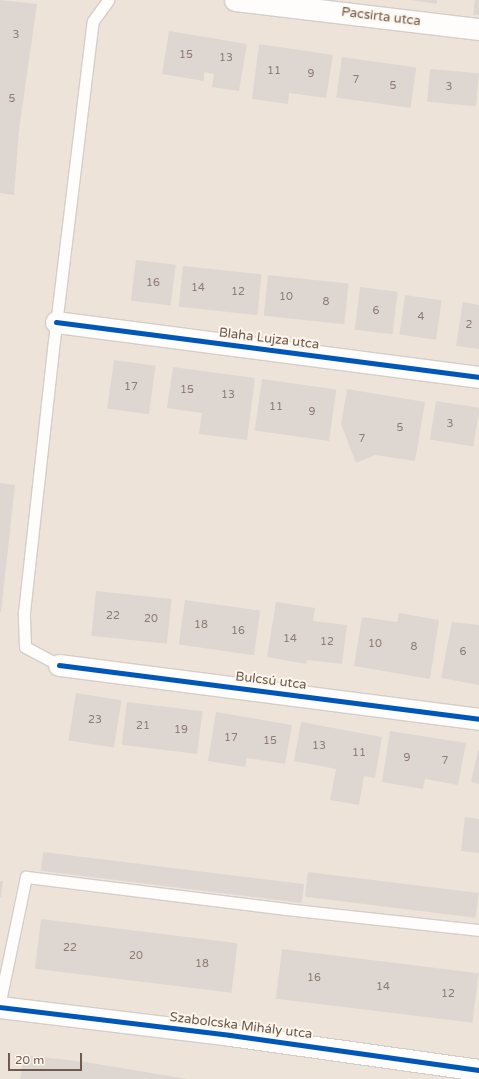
<!DOCTYPE html>
<html>
<head>
<meta charset="utf-8">
<style>
  body { margin:0 }
  #map { position:relative; width:479px; height:1079px; overflow:hidden; background:#f5f1eb; font-family:"Varela Round",sans-serif }
  div>[style] { position:absolute }
  [style*='--x'] { left:calc(var(--x)*1px); top:calc(var(--y)*1px); width:calc(var(--w)*1px); rotate:calc(var(--a)*1deg) }
  .residential>* { inset:0; background:#ede3d9; transform-origin:0 0 }
  .building>* { inset:0; background:#ded7d1; transform-origin:0 0 }
  .roads { filter:drop-shadow(1px 0 #d4cec9) drop-shadow(-1px 0 #d4cec9) drop-shadow(0 1px #d4cec9) drop-shadow(0 -1px #d4cec9) }
  .lane>* { height:11px; margin:-5.5px; padding:0 5.5px; transform-origin:5.5px; border-radius:5.5px; background:#fefdfc }
  .street>* { height:21px; margin:-10.5px; padding:0 10.5px; transform-origin:10.5px; border-radius:10.5px; background:#fefdfc }
  .cycleway>* { height:5px; margin:-2.5px; padding:0 2.5px; transform-origin:2.5px; border-radius:2.5px; background:#0057b8 }
  span { translate:-50% -50%; white-space:nowrap; text-align:center; line-height:1.15; -webkit-text-stroke:4px #fdf6ec; paint-order:stroke }
  .number-label { font-size:11px; color:#8e7b72 }
  .number-label span { -webkit-text-stroke-width:0 }
  .street-label { font-size:13px; color:#70594e }
  .scale { position:absolute; left:8px; top:1053px; width:74px; height:18px; box-sizing:border-box; border:2px solid #70594e; border-top:0; padding-left:5px; font-size:12px; line-height:14px; white-space:nowrap; color:#70594e; -webkit-text-stroke:3px #fdf6ec; paint-order:stroke }
</style>
</head>
<body>
<div id="map">
  <div class="residential">
    <i style="left:0;top:0;width:479px;height:1079px"></i>
  </div>
  <div class="building">
    <i style="clip-path:polygon(0 0,37px 4px,19px 130px,14px 195px,0 193px)"></i>
    <i style="clip-path:polygon(411px 0,437px 0,437px 4px)"></i>
    <i style="clip-path:polygon(475px 0,479px 0,479px 15px,473px 15px)"></i>
    <i style="clip-path:polygon(169px 31px,247px 44px,239px 91px,212px 87px,214px 74px,204px 72px,204px 81px,162px 74px)"></i>
    <i style="clip-path:polygon(259px 44px,333px 55px,326px 98px,289px 93px,288px 104px,252px 99px)"></i>
    <i style="left:342px;top:57px;width:75px;height:41px;rotate:8deg"></i>
    <i style="left:430px;top:69px;width:49px;height:33px;rotate:5deg"></i>
    <i style="left:136px;top:260px;width:40px;height:41px;rotate:7deg"></i>
    <i style="left:183px;top:266px;width:79px;height:41px;rotate:6deg"></i>
    <i style="left:268px;top:275px;width:81px;height:41px;rotate:6deg"></i>
    <i style="left:360px;top:287px;width:38px;height:43px;rotate:7deg"></i>
    <i style="left:405px;top:295px;width:37px;height:40px;rotate:8deg"></i>
    <i style="clip-path:polygon(463px 302px,479px 305px,479px 349px,456px 346px)"></i>
    <i style="left:114px;top:360px;width:42px;height:49px;rotate:8deg"></i>
    <i style="clip-path:polygon(173px 367px,255px 378px,247px 440px,199px 434px,202px 413px,167px 408px)"></i>
    <i style="left:262px;top:379px;width:75px;height:52px;rotate:8deg"></i>
    <i style="clip-path:polygon(347px 389px,425px 402px,415px 461px,375px 455px,356px 463px,341px 424px)"></i>
    <i style="left:436px;top:401px;width:44px;height:39px;rotate:9deg"></i>
    <i style="clip-path:polygon(0 483px,15px 485px,1px 612px,0 612px)"></i>
    <i style="left:96px;top:591px;width:76px;height:45px;rotate:6deg"></i>
    <i style="left:185px;top:600px;width:76px;height:45px;rotate:8deg"></i>
    <i style="clip-path:polygon(276px 602px,315px 608px,313px 621px,347px 625px,342px 664px,307px 660px,306px 664px,267px 657px)"></i>
    <i style="clip-path:polygon(399px 613px,439px 620px,430px 679px,354px 666px,362px 617px,397px 622px)"></i>
    <i style="clip-path:polygon(452px 622px,479px 625px,479px 685px,441px 678px)"></i>
    <i style="left:76px;top:693px;width:46px;height:48px;rotate:9deg"></i>
    <i style="left:127px;top:702px;width:76px;height:43px;rotate:7deg"></i>
    <i style="clip-path:polygon(216px 712px,292px 725px,285px 764px,247px 758px,245px 767px,208px 761px)"></i>
    <i style="clip-path:polygon(301px 722px,382px 737px,375px 778px,364px 776px,359px 805px,330px 800px,336px 769px,294px 761px)"></i>
    <i style="clip-path:polygon(390px 731px,466px 743px,458px 785px,425px 779px,423px 789px,382px 782px)"></i>
    <i style="clip-path:polygon(478px 750px,479px 750px,479px 784px,471px 782px)"></i>
    <i style="clip-path:polygon(465px 817px,479px 819px,479px 853px,461px 851px)"></i>
    <i style="left:43px;top:852px;width:263px;height:19px;rotate:7deg"></i>
    <i style="left:308px;top:872px;width:172px;height:25px;rotate:7deg"></i>
    <i style="clip-path:polygon(0 881px,3px 881px,1px 897px,0 897px)"></i>
    <i style="left:41px;top:919px;width:198px;height:50px;rotate:7deg"></i>
    <i style="left:282px;top:949px;width:198px;height:50px;rotate:7deg"></i>
    <i style="clip-path:polygon(24px 1055px,85px 1062px,187px 1079px,20px 1079px)"></i>
  </div>
  <div class="roads">
    <div class="lane">
      <i style="--x:59;--y:665;--w:38;--a:-152"></i>
      <i style="--x:25;--y:647;--w:35;--a:-92"></i>
      <i style="--x:24;--y:612;--w:273;--a:-83.7"></i>
      <i style="--x:54;--y:341;--w:322;--a:-83.1"></i>
      <i style="--x:93;--y:21;--w:26;--a:-54"></i>
      <i style="--x:0;--y:1001;--w:127;--a:-78.2"></i>
      <i style="--x:26;--y:877;--w:261;--a:7"></i>
      <i style="--x:285;--y:909;--w:195;--a:6.2"></i>
    </div>
    <div class="street">
      <i style="--x:235;--y:0;--w:246;--a:6.8"></i>
      <i style="--x:56;--y:322;--w:427;--a:7.4"></i>
      <i style="--x:59;--y:665;--w:423;--a:7.3"></i>
      <i style="--x:0;--y:1007;--w:232;--a:6.9"></i>
      <i style="--x:230;--y:1035;--w:251;--a:8"></i>
    </div>
  </div>
  <div class="cycleway">
    <i style="--x:56;--y:322;--w:427;--a:7.4"></i>
    <i style="--x:59;--y:665;--w:423;--a:7.3"></i>
    <i style="--x:0;--y:1007;--w:232;--a:6.9"></i>
    <i style="--x:230;--y:1035;--w:251;--a:8"></i>
  </div>
  <div class="number-label">
    <span style="left:16px;top:35px">3</span>
    <span style="left:186px;top:55px">15</span>
    <span style="left:226px;top:58px">13</span>
    <span style="left:274px;top:71px">11</span>
    <span style="left:311px;top:74px">9</span>
    <span style="left:356px;top:80px">7</span>
    <span style="left:393px;top:86px">5</span>
    <span style="left:449px;top:87px">3</span>
    <span style="left:12px;top:99px">5</span>
    <span style="left:153px;top:283px">16</span>
    <span style="left:198px;top:288px">14</span>
    <span style="left:238px;top:292px">12</span>
    <span style="left:286px;top:297px">10</span>
    <span style="left:326px;top:302px">8</span>
    <span style="left:376px;top:311px">6</span>
    <span style="left:421px;top:317px">4</span>
    <span style="left:469px;top:325px">2</span>
    <span style="left:131px;top:387px">17</span>
    <span style="left:187px;top:390px">15</span>
    <span style="left:228px;top:395px">13</span>
    <span style="left:276px;top:407px">11</span>
    <span style="left:312px;top:412px">9</span>
    <span style="left:450px;top:424px">3</span>
    <span style="left:400px;top:428px">5</span>
    <span style="left:362px;top:439px">7</span>
    <span style="left:113px;top:616px">22</span>
    <span style="left:151px;top:619px">20</span>
    <span style="left:201px;top:625px">18</span>
    <span style="left:238px;top:631px">16</span>
    <span style="left:290px;top:639px">14</span>
    <span style="left:327px;top:642px">12</span>
    <span style="left:375px;top:644px">10</span>
    <span style="left:414px;top:647px">8</span>
    <span style="left:463px;top:652px">6</span>
    <span style="left:95px;top:720px">23</span>
    <span style="left:143px;top:726px">21</span>
    <span style="left:181px;top:730px">19</span>
    <span style="left:231px;top:738px">17</span>
    <span style="left:270px;top:741px">15</span>
    <span style="left:319px;top:746px">13</span>
    <span style="left:359px;top:753px">11</span>
    <span style="left:407px;top:758px">9</span>
    <span style="left:445px;top:761px">7</span>
    <span style="left:70px;top:948px">22</span>
    <span style="left:136px;top:956px">20</span>
    <span style="left:202px;top:964px">18</span>
    <span style="left:314px;top:978px">16</span>
    <span style="left:383px;top:987px">14</span>
    <span style="left:448px;top:994px">12</span>
  </div>
  <div class="street-label">
    <span style="left:381px;top:17px;rotate:7deg">Pacsirta utca</span>
    <span style="left:269px;top:339px;rotate:7deg">Blaha Lujza utca</span>
    <span style="left:271px;top:681px;rotate:7deg">Bulcsú utca</span>
    <span style="left:241px;top:1026px;rotate:7deg">Szabolcska Mihály utca</span>
  </div>
  <div class="scale">20 m</div>
</div>
</body>
</html>
